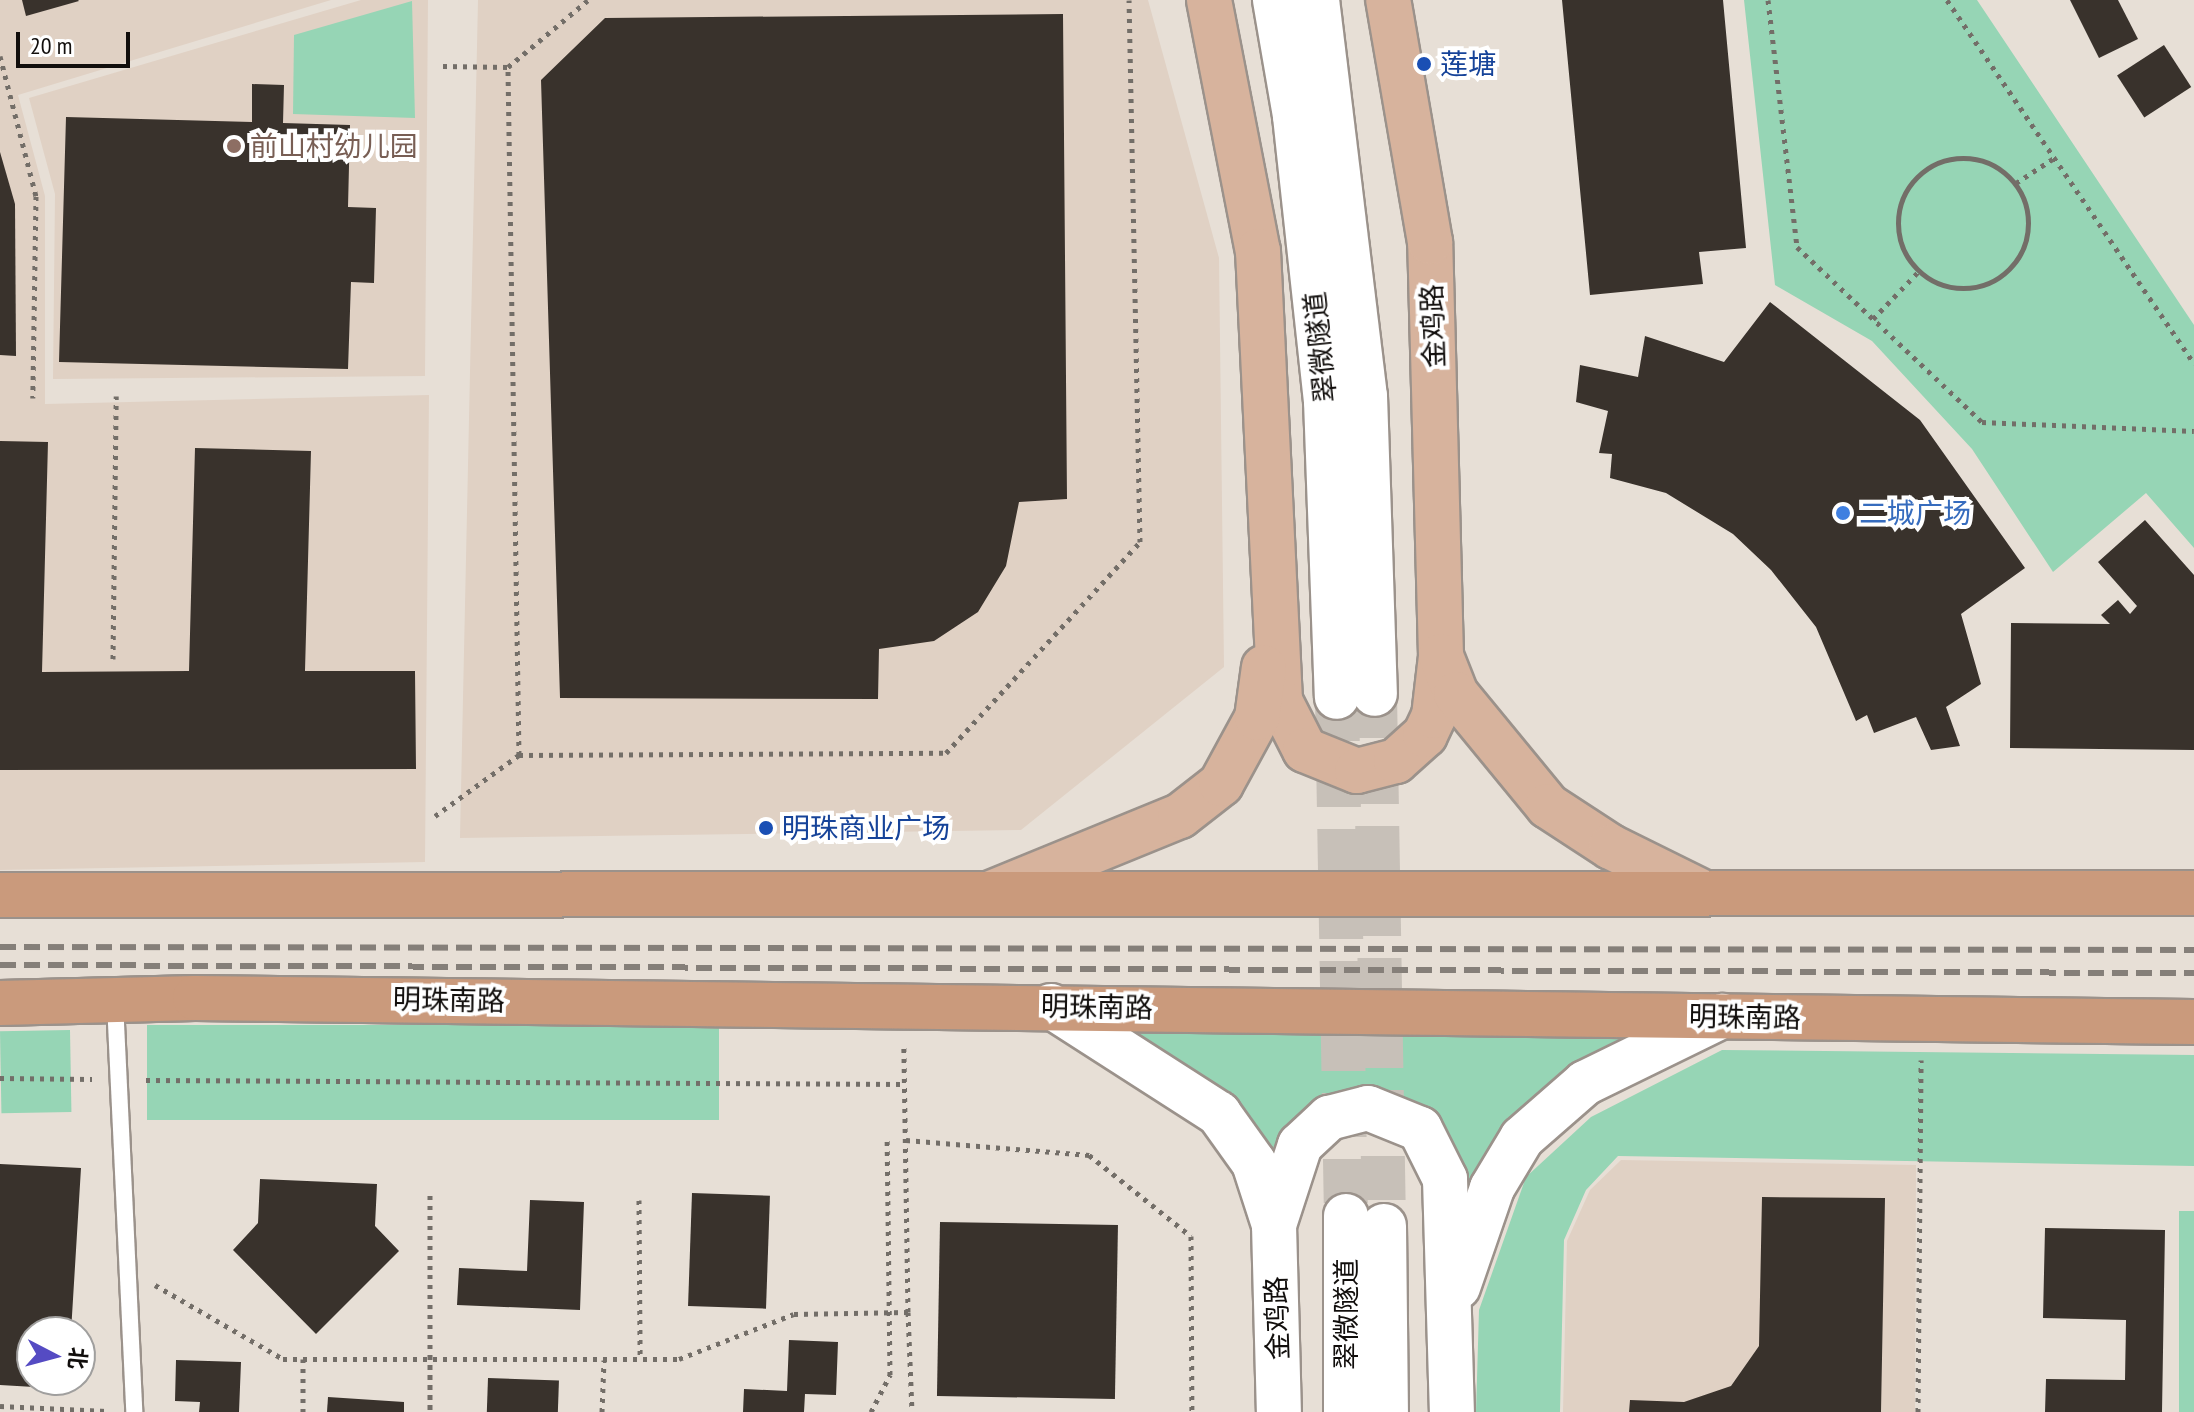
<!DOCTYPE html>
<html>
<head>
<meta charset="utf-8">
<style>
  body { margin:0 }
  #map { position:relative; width:2194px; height:1412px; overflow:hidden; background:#e7dfd6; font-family:"PT Sans Narrow","Noto Sans SC",sans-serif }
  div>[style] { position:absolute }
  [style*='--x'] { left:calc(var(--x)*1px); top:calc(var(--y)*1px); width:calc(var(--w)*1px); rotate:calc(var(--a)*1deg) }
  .built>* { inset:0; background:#e0d1c4 }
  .green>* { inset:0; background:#96d5b5; transform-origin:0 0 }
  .building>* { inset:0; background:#39322c; transform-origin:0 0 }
  .secondary-tunnel>* { height:44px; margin-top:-22px; transform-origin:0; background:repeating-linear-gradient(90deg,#c7c0b8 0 44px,transparent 0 66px) }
  .path>* { height:5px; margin-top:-2.5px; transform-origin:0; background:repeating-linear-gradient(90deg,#736e68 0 4px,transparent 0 10px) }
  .path>.ring { margin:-2.5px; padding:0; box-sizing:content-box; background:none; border:5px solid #736e68; border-radius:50% }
  .roads { filter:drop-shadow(2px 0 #9b928b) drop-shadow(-2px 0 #9b928b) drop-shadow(0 2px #9b928b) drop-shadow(0 -2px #9b928b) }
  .service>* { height:16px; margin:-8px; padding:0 8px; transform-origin:8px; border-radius:8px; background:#fff }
  .secondary>* { height:44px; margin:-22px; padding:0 22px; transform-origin:22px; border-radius:22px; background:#fff }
  .primary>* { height:44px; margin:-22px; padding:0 22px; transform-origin:22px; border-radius:22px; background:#d7b39d }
  .trunk>* { height:44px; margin:-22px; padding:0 22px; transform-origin:22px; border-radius:22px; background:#ca9a7c }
  .rail>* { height:6px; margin-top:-3px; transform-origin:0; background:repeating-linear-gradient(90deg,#857f79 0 16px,transparent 0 24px) }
  .dots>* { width:22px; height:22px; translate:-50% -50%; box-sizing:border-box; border:4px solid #fff; border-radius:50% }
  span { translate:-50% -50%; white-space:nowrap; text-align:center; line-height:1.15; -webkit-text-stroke:8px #fff; paint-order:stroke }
  .transit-label { font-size:28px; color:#164399 }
  .left { translate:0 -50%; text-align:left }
  .education-label { font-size:28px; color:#785e54 }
  .street-label { font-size:28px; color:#110e0c }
  .shop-label { font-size:28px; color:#366cbe }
  .north { position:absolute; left:16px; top:1316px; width:80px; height:80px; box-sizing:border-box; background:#fff; border:2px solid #a09f9e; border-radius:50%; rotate:96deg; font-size:22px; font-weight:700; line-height:32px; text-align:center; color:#110e0c }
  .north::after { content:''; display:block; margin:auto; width:28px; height:36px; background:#554bc3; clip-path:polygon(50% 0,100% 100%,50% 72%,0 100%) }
  .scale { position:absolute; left:16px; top:32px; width:114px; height:36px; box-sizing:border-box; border:4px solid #110e0c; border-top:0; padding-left:10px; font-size:24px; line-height:28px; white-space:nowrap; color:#110e0c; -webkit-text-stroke:6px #fff; paint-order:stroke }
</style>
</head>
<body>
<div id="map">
  <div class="built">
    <i style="clip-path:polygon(0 0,331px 0,18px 95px,45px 196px,45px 404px,429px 395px,425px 862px,0 870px)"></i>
    <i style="clip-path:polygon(361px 0,428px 0,425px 376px,53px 379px,55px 194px,29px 98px)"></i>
    <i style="clip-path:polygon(478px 0,1148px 0,1219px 258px,1224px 667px,1021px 830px,460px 838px)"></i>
    <i style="clip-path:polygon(1621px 1160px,1916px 1165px,1915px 1412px,1563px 1412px,1567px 1241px,1590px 1190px)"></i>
  </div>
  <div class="green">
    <i style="clip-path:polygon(1744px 0,1977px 0,2194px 325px,2194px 548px,2146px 493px,2053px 572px,1972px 449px,1872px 341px,1775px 285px)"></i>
    <i style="clip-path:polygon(412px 1px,415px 118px,293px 114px,294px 35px)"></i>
    <i style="clip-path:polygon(1081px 1014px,1682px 1025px,1580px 1076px,1456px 1262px,1458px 1188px,1364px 1097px,1275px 1198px,1265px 1154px)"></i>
    <i style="left:147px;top:1025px;width:572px;height:95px"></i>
    <i style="left:70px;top:1030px;width:82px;height:70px;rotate:89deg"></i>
    <i style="clip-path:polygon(1722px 1050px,2194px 1055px,2194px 1166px,1618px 1156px,1586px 1190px,1564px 1240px,1560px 1412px,1476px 1412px,1479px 1310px,1526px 1177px,1591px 1117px)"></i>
    <i style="left:2179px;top:1211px;width:15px;height:201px"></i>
  </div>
  <div class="building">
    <i style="clip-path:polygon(22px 0,78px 0,79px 1px,26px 16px)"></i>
    <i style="clip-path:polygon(1562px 0,1723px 0,1746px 248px,1699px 252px,1703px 284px,1590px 295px)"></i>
    <i style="clip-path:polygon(2070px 0,2118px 0,2138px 39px,2099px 58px)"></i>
    <i style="clip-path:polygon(1063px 14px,1067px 499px,1019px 502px,1006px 566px,978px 612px,934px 641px,879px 649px,878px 699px,560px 698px,541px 80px,605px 18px)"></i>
    <i style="left:2164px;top:45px;width:50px;height:56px;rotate:57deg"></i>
    <i style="clip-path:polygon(252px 84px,284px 85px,283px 123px,350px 125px,348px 207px,376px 208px,374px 283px,351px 282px,348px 369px,59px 362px,66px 117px,252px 122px)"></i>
    <i style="clip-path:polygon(0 152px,15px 204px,16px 356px,0 355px)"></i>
    <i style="clip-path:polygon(1770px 302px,1920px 420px,2025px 568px,1961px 614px,1981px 684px,1946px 707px,1960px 746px,1931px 750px,1916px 717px,1874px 733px,1867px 715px,1856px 721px,1816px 627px,1771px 570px,1733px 534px,1666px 493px,1610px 478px,1612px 454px,1599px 453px,1608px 411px,1576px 402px,1580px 365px,1638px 377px,1645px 336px,1724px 362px)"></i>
    <i style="clip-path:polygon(0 441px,48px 442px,42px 672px,189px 671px,195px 448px,311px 451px,305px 671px,415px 671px,416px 769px,0 770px)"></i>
    <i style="clip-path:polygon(2145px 520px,2194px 575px,2194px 750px,2010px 748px,2011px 623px,2110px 624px,2101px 615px,2118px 600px,2130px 614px,2137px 606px,2098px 562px)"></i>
    <i style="clip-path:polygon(0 1164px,81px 1168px,71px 1332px,32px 1332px,32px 1380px,68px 1380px,68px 1389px,0 1385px)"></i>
    <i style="clip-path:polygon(260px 1179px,377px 1184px,375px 1226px,399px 1251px,316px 1334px,233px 1250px,258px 1223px)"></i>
    <i style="left:692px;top:1193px;width:78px;height:113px;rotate:2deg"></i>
    <i style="clip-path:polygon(1762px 1197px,1885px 1198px,1881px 1412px,1629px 1412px,1630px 1400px,1684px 1402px,1731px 1386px,1759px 1346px)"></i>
    <i style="clip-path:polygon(530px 1200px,584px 1202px,580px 1310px,457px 1305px,459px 1268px,527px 1271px)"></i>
    <i style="left:940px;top:1222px;width:178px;height:174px;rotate:1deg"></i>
    <i style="clip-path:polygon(2045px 1228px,2165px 1230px,2162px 1412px,2045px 1412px,2046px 1379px,2125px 1380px,2126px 1320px,2043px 1318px)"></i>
    <i style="clip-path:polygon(789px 1340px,838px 1342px,836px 1395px,805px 1394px,804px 1412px,743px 1412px,744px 1389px,787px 1391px)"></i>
    <i style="clip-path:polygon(176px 1360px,241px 1362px,239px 1412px,199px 1412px,200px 1402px,175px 1401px)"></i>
    <i style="left:488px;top:1378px;width:71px;height:34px;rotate:2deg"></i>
    <i style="clip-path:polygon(328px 1397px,404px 1402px,404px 1412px,327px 1412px)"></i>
  </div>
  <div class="secondary-tunnel">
    <i style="--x:1375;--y:694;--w:532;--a:89.03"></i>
    <i style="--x:1337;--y:697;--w:519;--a:89.01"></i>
  </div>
  <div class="path">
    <i style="--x:1768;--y:0;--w:249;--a:83.3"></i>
    <i style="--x:1797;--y:247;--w:255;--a:43.4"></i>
    <i style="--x:1982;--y:422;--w:212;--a:2.4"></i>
    <i style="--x:1947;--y:0;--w:440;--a:55.8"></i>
    <i style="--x:0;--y:56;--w:145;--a:75.6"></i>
    <i style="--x:36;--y:196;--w:202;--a:90.9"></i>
    <i style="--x:443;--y:66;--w:65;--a:0.9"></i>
    <i class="ring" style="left:1898px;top:158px;width:125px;height:125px"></i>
    <i style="--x:2016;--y:183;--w:45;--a:-33.3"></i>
    <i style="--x:1873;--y:319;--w:66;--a:-46.2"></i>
    <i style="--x:113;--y:659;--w:263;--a:-89.3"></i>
    <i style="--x:519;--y:755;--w:688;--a:-90.92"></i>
    <i style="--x:508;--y:67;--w:104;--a:-39.9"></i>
    <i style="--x:435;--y:816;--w:104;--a:-36"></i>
    <i style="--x:519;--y:755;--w:427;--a:-0.3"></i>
    <i style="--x:946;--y:753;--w:287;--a:-47.4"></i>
    <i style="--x:1140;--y:542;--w:542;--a:-91.16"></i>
    <i style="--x:0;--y:1078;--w:92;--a:0.6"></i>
    <i style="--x:146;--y:1080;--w:759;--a:0.3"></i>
    <i style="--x:906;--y:1140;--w:184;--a:4.7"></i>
    <i style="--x:1089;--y:1155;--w:130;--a:38.5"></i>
    <i style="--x:1191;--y:1236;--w:176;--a:89.7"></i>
    <i style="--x:430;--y:1195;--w:217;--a:90"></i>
    <i style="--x:639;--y:1200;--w:159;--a:89.6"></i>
    <i style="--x:155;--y:1285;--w:148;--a:30"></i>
    <i style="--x:283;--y:1359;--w:396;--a:0"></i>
    <i style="--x:679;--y:1359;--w:123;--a:-21.4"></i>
    <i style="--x:794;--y:1314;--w:114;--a:-1"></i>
    <i style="--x:908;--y:1312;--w:268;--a:-90.9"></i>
    <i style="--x:908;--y:1312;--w:100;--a:87.7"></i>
    <i style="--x:303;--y:1359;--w:53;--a:90"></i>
    <i style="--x:0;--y:1406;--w:107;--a:2.7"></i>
    <i style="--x:602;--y:1412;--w:52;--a:-87.8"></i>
    <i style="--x:871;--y:1412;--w:42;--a:-62.8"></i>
    <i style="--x:890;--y:1375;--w:235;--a:-90.7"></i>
    <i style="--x:1918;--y:1412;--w:352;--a:-89.5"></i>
  </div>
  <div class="roads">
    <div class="service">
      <i style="--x:115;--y:1002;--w:410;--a:87.3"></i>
    </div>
    <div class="secondary">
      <i style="--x:1275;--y:0;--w:118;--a:80.2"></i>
      <i style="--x:1295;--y:116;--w:287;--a:83.8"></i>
      <i style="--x:1326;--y:401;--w:296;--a:87.9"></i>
      <i style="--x:1317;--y:0;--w:399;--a:83.1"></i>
      <i style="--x:1365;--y:396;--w:298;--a:88.1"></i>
      <i style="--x:1051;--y:1006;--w:200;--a:32.7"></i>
      <i style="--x:1219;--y:1114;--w:60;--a:54.5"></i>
      <i style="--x:1254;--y:1163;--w:65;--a:72.1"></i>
      <i style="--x:1274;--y:1225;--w:187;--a:88.5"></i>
      <i style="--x:1346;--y:1216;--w:196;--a:90"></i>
      <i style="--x:1274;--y:1225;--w:84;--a:-72"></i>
      <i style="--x:1300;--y:1145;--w:40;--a:-43"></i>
      <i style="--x:1329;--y:1118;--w:40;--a:-14.4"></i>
      <i style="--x:1368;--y:1108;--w:56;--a:22"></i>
      <i style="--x:1420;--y:1129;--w:56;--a:63.4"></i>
      <i style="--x:1445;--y:1179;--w:233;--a:88.3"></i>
      <i style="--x:1384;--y:1226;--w:186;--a:89.4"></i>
      <i style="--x:1458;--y:1287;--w:105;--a:-71"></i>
      <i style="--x:1492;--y:1188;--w:58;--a:-59"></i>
      <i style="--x:1522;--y:1138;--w:84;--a:-41.1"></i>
      <i style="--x:1585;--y:1083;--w:153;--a:-26.1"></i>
    </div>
    <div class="primary">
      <i style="--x:1209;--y:0;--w:256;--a:79"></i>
      <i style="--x:1258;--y:251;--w:451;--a:87.2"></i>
      <i style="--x:1280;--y:701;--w:55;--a:63"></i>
      <i style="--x:1305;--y:750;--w:56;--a:22"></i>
      <i style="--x:1357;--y:771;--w:40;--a:-14.4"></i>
      <i style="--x:1396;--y:761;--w:39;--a:-42"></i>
      <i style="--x:1425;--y:735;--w:21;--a:-65"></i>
      <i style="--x:1434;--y:716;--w:60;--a:-83.3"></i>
      <i style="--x:1441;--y:656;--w:414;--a:-91.5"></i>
      <i style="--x:1430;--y:242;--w:246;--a:-99.8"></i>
      <i style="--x:1441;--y:656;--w:41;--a:68.5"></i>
      <i style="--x:1456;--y:694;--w:145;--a:50.6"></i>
      <i style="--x:1548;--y:806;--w:75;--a:33.1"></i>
      <i style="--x:1611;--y:847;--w:102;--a:26.3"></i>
      <i style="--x:991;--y:893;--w:204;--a:-22.2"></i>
      <i style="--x:1180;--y:816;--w:52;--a:-38"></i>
      <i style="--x:1221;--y:784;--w:75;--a:-61.4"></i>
      <i style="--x:1257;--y:718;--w:51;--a:-82.2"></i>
    </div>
    <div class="trunk">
      <i style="--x:0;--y:895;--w:2194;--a:-0.05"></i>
      <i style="--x:0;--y:1003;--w:195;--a:-1.5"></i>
      <i style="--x:195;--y:998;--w:1999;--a:0.69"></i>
    </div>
  </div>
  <div class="rail">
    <i style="--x:0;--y:947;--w:2194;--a:0.08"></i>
    <i style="--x:0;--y:965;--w:2194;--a:0.21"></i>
  </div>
  <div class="dots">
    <i style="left:1424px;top:64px;background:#1a4fb4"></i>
    <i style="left:234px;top:146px;background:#8d6e63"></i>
    <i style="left:1843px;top:513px;background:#3f7fe0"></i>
    <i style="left:766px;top:828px;background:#1a4fb4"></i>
  </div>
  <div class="transit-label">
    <span class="left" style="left:1440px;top:64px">莲塘</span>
    <span class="left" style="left:782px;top:828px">明珠商业广场</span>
  </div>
  <div class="education-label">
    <span class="left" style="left:250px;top:146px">前山村幼儿园</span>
  </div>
  <div class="street-label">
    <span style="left:1433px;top:326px;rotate:-92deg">金鸡路</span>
    <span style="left:1320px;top:347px;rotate:-96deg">翠微隧道</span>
    <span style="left:449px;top:1000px;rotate:1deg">明珠南路</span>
    <span style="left:1097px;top:1007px;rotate:1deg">明珠南路</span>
    <span style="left:1745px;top:1017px;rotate:1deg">明珠南路</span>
    <span style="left:1346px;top:1314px;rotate:-90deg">翠微隧道</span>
    <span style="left:1277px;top:1318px;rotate:-92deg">金鸡路</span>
  </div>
  <div class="shop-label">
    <span class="left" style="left:1859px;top:513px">二城广场</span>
  </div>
  <div class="north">北</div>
  <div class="scale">20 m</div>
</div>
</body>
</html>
